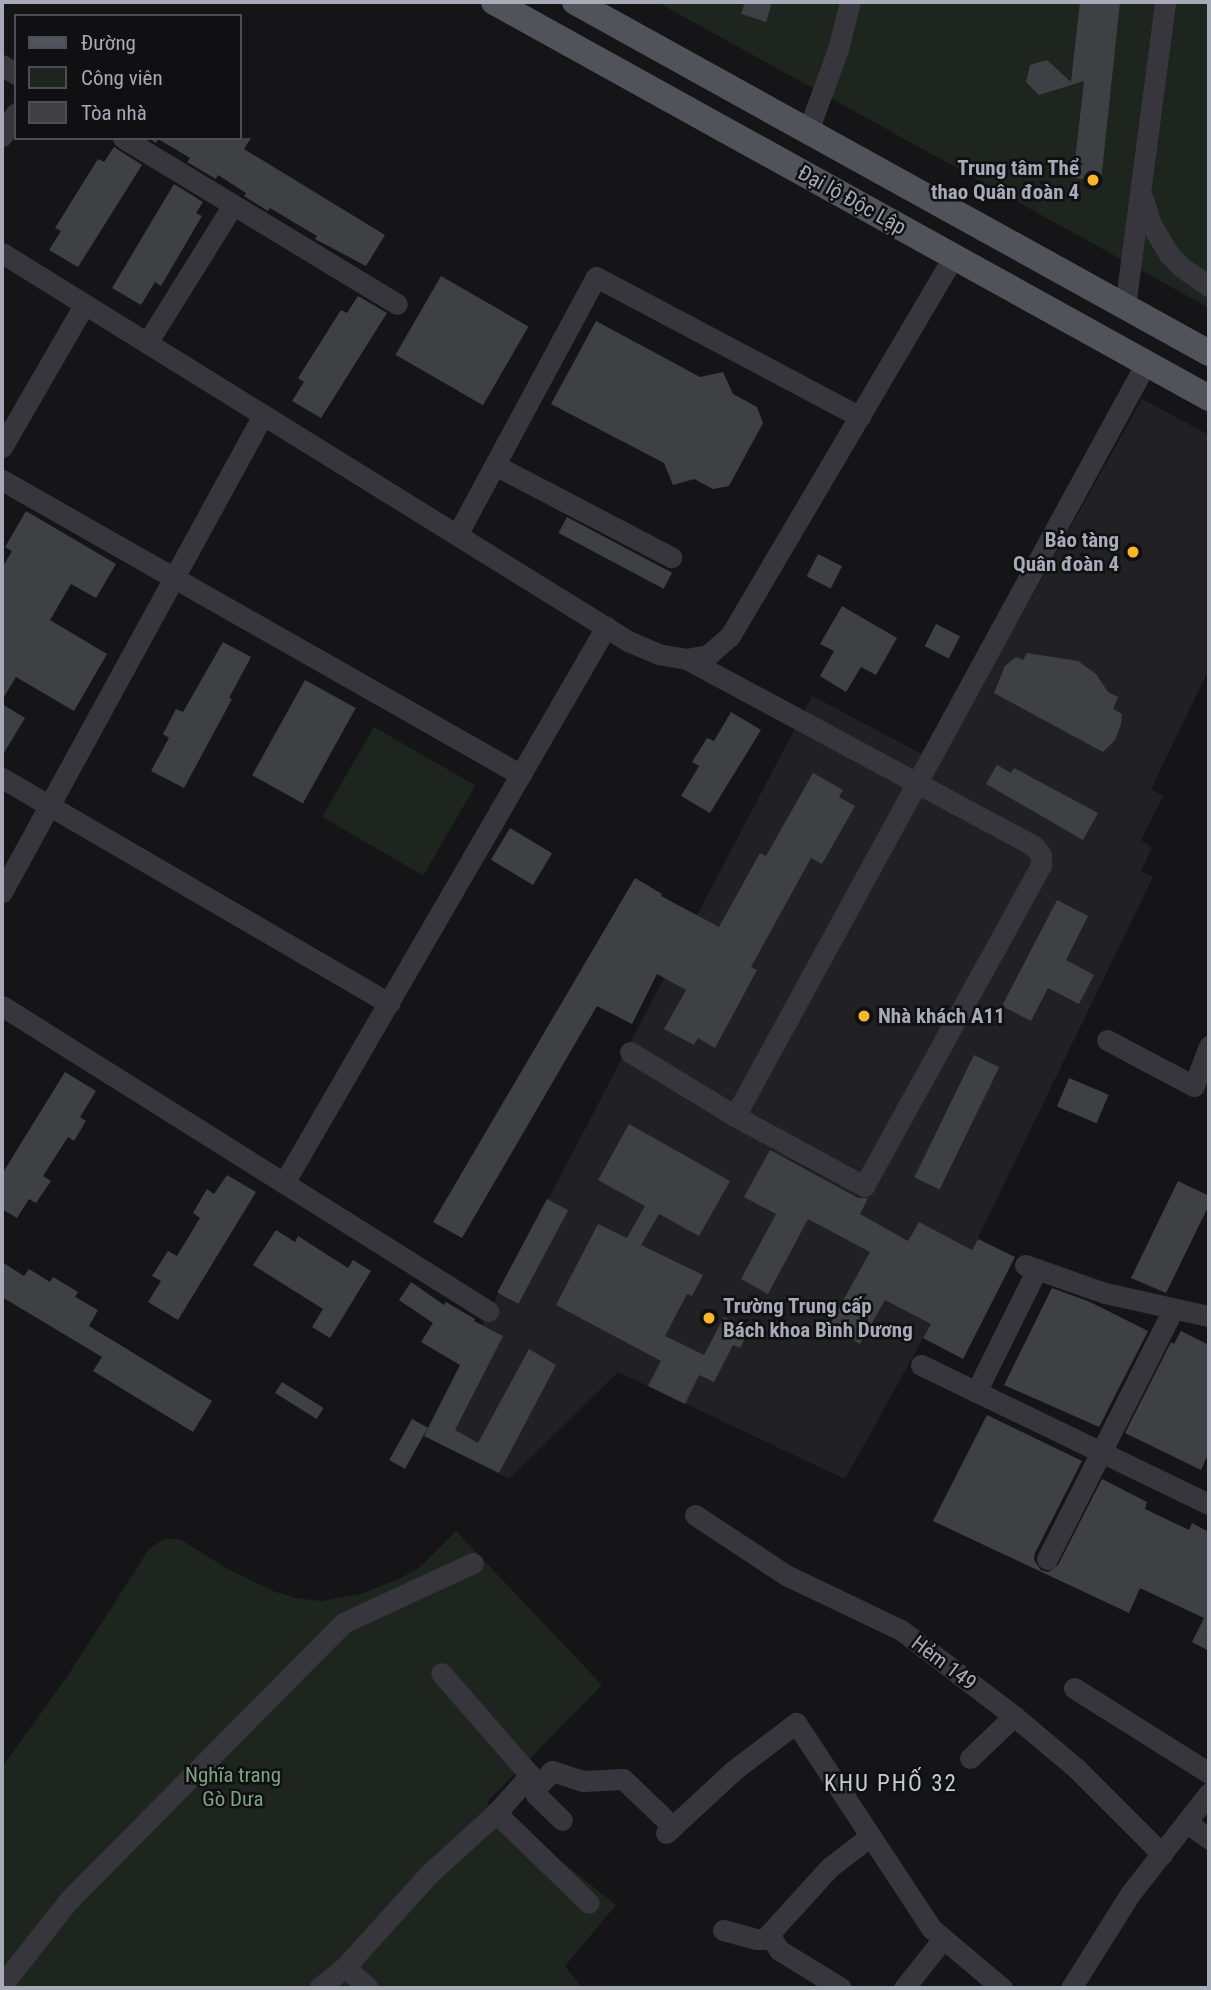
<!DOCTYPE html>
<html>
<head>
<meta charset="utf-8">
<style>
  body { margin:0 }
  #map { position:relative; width:1211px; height:1990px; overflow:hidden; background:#151517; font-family:"Roboto Condensed",sans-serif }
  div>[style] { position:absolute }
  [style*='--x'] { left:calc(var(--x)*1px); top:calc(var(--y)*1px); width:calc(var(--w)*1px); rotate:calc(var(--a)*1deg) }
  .built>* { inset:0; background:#212124 }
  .green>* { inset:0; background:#1d251e; transform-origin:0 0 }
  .building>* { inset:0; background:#3f4044; transform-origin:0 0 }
  .minor>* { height:21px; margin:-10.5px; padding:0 10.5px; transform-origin:10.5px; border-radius:10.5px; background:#36363c }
  .major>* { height:26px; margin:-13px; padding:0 13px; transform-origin:13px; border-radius:13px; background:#51535b }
  .dots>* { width:19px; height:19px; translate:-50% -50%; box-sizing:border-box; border:4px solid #101012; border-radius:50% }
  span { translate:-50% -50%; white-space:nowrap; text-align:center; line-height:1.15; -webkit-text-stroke:5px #101012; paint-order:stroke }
  .poi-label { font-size:21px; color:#a6abb7; font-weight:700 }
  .right { translate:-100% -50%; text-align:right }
  .left { translate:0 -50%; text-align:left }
  .street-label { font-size:21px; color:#a6abb7 }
  .park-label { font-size:21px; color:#7ca37f }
  .neighbourhood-label { font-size:23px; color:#c7cad3; letter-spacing:2px }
  .frame { position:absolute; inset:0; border:4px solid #a6abb7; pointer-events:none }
  .legend { position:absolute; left:14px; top:14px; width:228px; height:126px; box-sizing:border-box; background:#101012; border:2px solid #4c4e54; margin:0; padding:9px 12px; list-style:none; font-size:21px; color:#a6abb7 }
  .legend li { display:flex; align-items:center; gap:14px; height:35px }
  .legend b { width:35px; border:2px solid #4c4e54 }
</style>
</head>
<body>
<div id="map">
  <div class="built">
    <i style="clip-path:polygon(1142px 399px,1209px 435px,1209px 669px,1151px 789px,1163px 796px,1141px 840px,1152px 848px,1141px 871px,1153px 877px,972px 1250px,845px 1479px,618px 1372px,509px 1479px,424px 1436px,812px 696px,939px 763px)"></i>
  </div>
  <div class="green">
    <i style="clip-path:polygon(1209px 2px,1209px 308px,659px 3px,659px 2px)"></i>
    <i style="left:374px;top:727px;width:117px;height:104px;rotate:30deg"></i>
    <i style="clip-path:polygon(456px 1531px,602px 1685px,487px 1802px,616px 1905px,565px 1966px,582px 1988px,2px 1988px,2px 1767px,67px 1677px,149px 1549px,164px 1539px,180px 1539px,226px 1568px,273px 1591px,295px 1598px,321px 1601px,361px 1594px,401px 1578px,420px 1567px)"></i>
  </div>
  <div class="building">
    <i style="clip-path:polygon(745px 2px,772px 2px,766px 22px,741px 14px)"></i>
    <i style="clip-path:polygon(1080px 2px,1120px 2px,1101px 181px,1073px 178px,1084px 81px,1039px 95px,1026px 82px,1030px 65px,1047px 60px,1071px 82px)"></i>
    <i style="clip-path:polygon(149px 138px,251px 138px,244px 149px,385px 235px,366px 266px,315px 239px,317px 236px,270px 208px,268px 211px,244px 196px,246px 193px,218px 175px,216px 179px,187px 162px,190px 158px,158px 139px,156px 143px)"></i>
    <i style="clip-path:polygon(114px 147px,142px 165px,78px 267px,49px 250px,61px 231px,55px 228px,98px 159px,104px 162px)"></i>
    <i style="clip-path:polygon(174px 184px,203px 202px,196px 213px,202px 216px,161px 286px,155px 282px,141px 305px,112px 288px)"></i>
    <i style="left:441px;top:276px;width:101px;height:91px;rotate:30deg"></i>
    <i style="clip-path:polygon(358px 296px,387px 313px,321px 418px,292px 401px,304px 382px,298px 378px,341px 310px,347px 313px)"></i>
    <i style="clip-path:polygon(596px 321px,700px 377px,723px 372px,733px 394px,757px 407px,763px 423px,729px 486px,713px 489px,694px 479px,673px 485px,664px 463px,551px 404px)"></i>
    <i style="clip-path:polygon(26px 511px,116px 564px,96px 598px,71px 584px,50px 620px,107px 654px,74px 711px,16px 677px,2px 700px,2px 568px,12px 551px,5px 547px)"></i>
    <i style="left:567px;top:517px;width:119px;height:18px;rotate:28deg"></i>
    <i style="left:818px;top:554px;width:27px;height:25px;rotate:27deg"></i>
    <i style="clip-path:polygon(842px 606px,897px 638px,876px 675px,861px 667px,846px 692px,820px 676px,834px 651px,820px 644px)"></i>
    <i style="left:936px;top:624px;width:27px;height:25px;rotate:27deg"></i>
    <i style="clip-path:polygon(223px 642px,251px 657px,229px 698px,232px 699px,184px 788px,151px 771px,169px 738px,163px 734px,176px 709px,183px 712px)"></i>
    <i style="clip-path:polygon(1027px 653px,1078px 661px,1096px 674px,1108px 692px,1118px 697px,1113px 709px,1122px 714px,1121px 724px,1115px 740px,1103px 752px,994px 693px,1005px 666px,1016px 657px,1023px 660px)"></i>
    <i style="left:305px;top:680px;width:58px;height:109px;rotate:29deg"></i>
    <i style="clip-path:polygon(2px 704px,25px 718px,2px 756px)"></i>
    <i style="clip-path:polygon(731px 712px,761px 730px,710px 813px,681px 796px,699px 766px,692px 762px,707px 738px,714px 741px)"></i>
    <i style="clip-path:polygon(997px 765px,1011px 773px,1014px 768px,1098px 813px,1083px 840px,986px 784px)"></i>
    <i style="clip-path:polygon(813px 773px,843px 790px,839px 797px,855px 806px,822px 864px,811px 858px,751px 967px,757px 970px,715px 1048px,698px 1038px,694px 1045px,664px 1029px,686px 990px,657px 974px,632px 1024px,597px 1006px,462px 1238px,433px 1222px,635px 878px,662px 894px,661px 896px,719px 927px,760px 853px,766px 856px)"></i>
    <i style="left:510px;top:828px;width:49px;height:37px;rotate:31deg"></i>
    <i style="clip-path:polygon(1057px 900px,1088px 916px,1066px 960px,1094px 975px,1079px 1004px,1048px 988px,1031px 1021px,1002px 1006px)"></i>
    <i style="left:974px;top:1055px;width:28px;height:136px;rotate:26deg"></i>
    <i style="clip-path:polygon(65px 1072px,96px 1091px,80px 1117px,86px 1121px,74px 1141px,68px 1137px,43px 1176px,51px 1181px,36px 1203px,29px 1199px,17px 1218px,2px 1209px,2px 1174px)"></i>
    <i style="left:1069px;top:1078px;width:43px;height:31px;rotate:23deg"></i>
    <i style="clip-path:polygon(629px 1124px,730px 1181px,699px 1236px,659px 1214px,641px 1245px,703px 1275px,692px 1296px,687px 1294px,665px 1336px,704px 1355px,724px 1317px,749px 1330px,740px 1348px,733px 1345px,714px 1382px,699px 1375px,685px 1404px,648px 1386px,661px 1361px,556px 1305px,598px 1224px,627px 1238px,645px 1206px,598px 1180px)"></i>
    <i style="clip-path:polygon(770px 1150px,858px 1198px,868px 1198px,860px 1214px,908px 1241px,919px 1222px,972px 1250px,978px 1239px,1015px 1257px,963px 1359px,923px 1338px,931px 1324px,885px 1300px,860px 1344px,829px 1326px,870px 1252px,808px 1219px,768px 1294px,741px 1279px,776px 1214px,744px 1197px)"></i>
    <i style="clip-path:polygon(227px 1175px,256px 1192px,178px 1320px,148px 1302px,161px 1281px,152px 1276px,168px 1251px,177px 1256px,200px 1218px,193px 1213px,207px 1189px,214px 1194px)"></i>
    <i style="clip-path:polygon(1178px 1181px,1209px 1196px,1209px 1205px,1166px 1293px,1131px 1278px)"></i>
    <i style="left:547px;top:1199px;width:24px;height:106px;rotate:28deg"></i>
    <i style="clip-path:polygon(276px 1230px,295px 1242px,298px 1236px,348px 1268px,353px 1260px,371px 1271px,330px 1338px,312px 1327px,323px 1309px,253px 1265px)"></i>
    <i style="clip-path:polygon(2px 1262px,24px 1276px,29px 1269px,50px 1282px,53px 1277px,78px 1292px,75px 1297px,98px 1310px,89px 1326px,212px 1401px,193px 1432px,93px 1371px,102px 1357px,2px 1297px)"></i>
    <i style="clip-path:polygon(411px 1282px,444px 1305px,446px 1302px,475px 1319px,474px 1321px,503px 1336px,455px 1430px,478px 1443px,529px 1349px,556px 1365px,499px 1473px,424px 1436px,460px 1365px,421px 1342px,433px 1323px,399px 1300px)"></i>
    <i style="clip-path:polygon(1052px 1288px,1090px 1302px,1148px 1331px,1099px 1427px,1004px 1385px)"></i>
    <i style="clip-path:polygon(1181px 1331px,1209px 1345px,1209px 1452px,1201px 1470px,1125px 1433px,1171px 1342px,1174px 1344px)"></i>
    <i style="left:282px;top:1382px;width:49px;height:13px;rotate:32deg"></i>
    <i style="clip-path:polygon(987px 1415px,1082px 1461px,1035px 1553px,1034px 1560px,1041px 1570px,1048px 1572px,1058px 1565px,1102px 1479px,1147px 1502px,1145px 1509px,1189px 1530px,1192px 1523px,1209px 1532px,1209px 1651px,1192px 1642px,1204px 1618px,1140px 1588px,1129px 1613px,933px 1521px)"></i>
    <i style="left:412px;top:1419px;width:18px;height:47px;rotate:29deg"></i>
  </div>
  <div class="minor">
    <i style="--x:2;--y:65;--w:17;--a:33"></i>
    <i style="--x:808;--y:131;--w:87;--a:-69.9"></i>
    <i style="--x:838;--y:49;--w:49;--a:-75.7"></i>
    <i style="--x:2;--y:136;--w:27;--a:-59"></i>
    <i style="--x:123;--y:138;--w:320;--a:31.2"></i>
    <i style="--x:1143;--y:199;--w:28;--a:72"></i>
    <i style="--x:1152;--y:226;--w:33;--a:59"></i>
    <i style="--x:1169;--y:254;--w:16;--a:47"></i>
    <i style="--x:1180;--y:266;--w:35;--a:35"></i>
    <i style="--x:2;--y:253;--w:736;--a:31.79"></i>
    <i style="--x:628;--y:641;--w:33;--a:23"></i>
    <i style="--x:658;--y:654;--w:28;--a:10"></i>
    <i style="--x:686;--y:659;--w:22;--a:-10"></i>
    <i style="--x:708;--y:655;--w:29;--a:-41"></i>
    <i style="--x:730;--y:636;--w:441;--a:-59.5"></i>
    <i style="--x:1125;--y:307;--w:308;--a:-82.5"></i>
    <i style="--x:147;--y:343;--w:163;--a:-58.1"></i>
    <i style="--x:2;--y:447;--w:164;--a:-60"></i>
    <i style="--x:495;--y:465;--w:199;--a:27.6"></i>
    <i style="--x:2;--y:480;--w:597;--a:29.61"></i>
    <i style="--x:457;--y:535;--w:293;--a:-61.7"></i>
    <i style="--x:596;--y:277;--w:299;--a:27.9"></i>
    <i style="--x:2;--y:778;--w:448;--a:30.2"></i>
    <i style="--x:2;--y:892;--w:544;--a:-61.31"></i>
    <i style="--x:2;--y:1006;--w:574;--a:32.11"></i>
    <i style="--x:1107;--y:1040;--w:98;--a:27.9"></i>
    <i style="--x:1194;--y:1086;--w:43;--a:-69.4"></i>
    <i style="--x:630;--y:1052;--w:123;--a:31.4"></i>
    <i style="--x:735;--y:1116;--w:147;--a:28.5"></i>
    <i style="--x:864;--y:1186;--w:367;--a:-61.1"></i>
    <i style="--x:1041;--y:865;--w:10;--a:-90"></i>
    <i style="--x:1041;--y:855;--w:11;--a:-128"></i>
    <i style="--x:1034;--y:846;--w:395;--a:-151.7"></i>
    <i style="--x:735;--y:1116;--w:858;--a:-61.37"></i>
    <i style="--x:284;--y:1183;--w:643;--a:-59.92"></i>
    <i style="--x:1025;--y:1265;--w:85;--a:19.3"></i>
    <i style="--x:1105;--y:1293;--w:107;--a:12.5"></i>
    <i style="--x:921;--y:1365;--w:320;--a:25.8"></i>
    <i style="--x:976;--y:1392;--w:137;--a:-63.6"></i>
    <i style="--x:695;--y:1515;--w:109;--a:33.4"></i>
    <i style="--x:786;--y:1575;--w:127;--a:25.6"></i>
    <i style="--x:901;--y:1630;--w:142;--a:37.3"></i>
    <i style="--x:1014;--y:1716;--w:81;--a:40"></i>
    <i style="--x:1076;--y:1768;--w:122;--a:45"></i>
    <i style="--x:1047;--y:1559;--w:279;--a:-63.2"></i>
    <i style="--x:1074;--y:1688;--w:160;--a:32.2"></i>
    <i style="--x:970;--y:1758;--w:61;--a:-43.7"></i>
    <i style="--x:496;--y:1813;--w:129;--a:44.1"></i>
    <i style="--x:562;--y:1820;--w:36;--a:-136"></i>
    <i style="--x:536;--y:1795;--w:6;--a:-99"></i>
    <i style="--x:535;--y:1789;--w:25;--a:-47"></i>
    <i style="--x:552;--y:1771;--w:33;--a:18"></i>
    <i style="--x:583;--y:1781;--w:40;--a:-2.9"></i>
    <i style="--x:623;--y:1779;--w:69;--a:43.8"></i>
    <i style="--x:1186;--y:1822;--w:29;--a:36"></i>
    <i style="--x:666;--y:1833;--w:93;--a:-42.8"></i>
    <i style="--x:734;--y:1770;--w:78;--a:-37.2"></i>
    <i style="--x:796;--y:1723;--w:247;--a:56.6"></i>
    <i style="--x:932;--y:1929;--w:92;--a:40.1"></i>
    <i style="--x:723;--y:1930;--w:34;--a:15"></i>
    <i style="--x:756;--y:1939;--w:16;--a:0"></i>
    <i style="--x:345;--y:1967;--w:31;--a:42"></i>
    <i style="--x:2;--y:1985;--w:108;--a:-51.8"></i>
    <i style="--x:69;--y:1900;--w:390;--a:-45.3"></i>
    <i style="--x:343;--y:1623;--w:143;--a:-24.8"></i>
    <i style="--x:319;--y:1988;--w:33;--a:-39"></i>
    <i style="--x:345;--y:1967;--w:125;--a:-47.9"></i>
    <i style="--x:429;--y:1874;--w:91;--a:-42.3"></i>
    <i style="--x:496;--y:1813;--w:51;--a:-48.2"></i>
    <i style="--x:530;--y:1775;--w:135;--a:-131.1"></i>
    <i style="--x:841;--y:1988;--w:73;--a:-148.5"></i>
    <i style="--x:779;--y:1950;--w:19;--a:-122"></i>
    <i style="--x:769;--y:1934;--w:89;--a:-47.7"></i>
    <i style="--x:829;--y:1868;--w:51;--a:-37.8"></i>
    <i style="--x:904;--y:1988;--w:63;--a:-51.5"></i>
    <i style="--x:1071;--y:1988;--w:111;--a:-57.9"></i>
    <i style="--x:1130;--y:1894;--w:128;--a:-52"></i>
  </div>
  <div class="major">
    <i style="--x:494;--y:2;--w:817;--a:28.98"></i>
    <i style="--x:575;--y:2;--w:725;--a:28.97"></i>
  </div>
  <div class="dots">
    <i style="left:1093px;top:180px;background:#f8b72b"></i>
    <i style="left:1133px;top:552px;background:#f8b72b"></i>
    <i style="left:864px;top:1016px;background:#f8b72b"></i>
    <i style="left:709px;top:1318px;background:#f8b72b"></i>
  </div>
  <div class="poi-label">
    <span class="right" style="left:1079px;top:180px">Trung tâm Thể<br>thao Quân đoàn 4</span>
    <span class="right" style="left:1119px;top:552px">Bảo tàng<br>Quân đoàn 4</span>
    <span class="left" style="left:878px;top:1016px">Nhà khách A11</span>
    <span class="left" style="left:723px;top:1318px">Trường Trung cấp<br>Bách khoa Bình Dương</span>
  </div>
  <div class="street-label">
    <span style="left:852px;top:200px;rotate:29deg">Đại lộ Độc Lập</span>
    <span style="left:944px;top:1663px;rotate:37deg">Hẻm 149</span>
  </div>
  <div class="park-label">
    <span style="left:233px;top:1787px">Nghĩa trang<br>Gò Dưa</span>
  </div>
  <div class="neighbourhood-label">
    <span style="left:891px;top:1784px">KHU PHỐ 32</span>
  </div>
  <div class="frame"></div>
  <ul class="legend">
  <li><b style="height:9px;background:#51535b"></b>Đường</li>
  <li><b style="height:19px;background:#1d251e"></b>Công viên</li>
  <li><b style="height:19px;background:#3f4044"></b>Tòa nhà</li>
  </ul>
</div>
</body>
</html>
